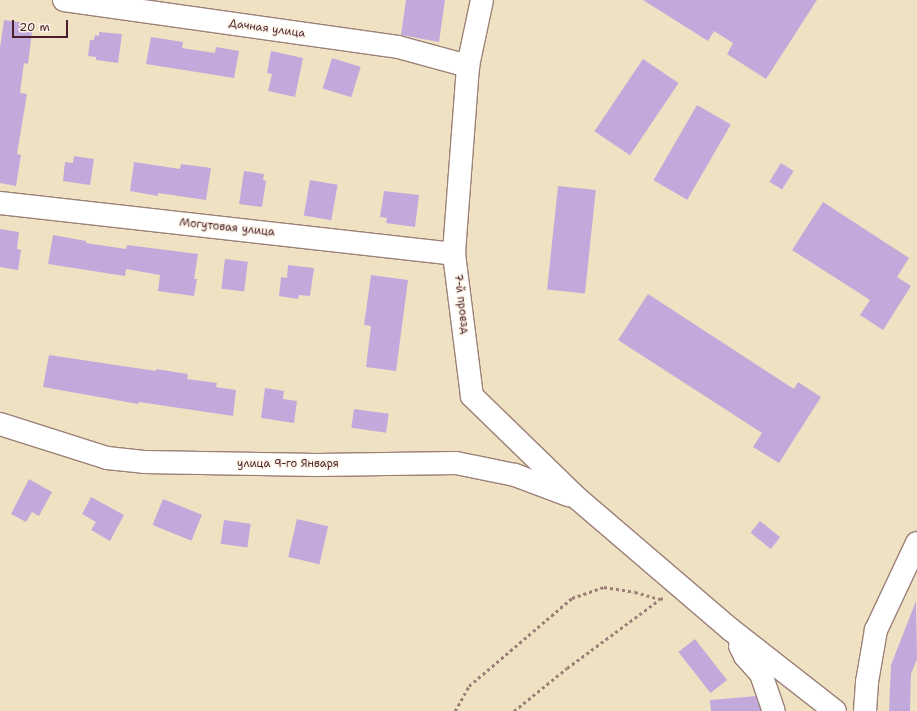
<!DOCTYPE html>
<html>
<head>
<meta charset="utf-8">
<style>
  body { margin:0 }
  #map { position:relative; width:917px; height:711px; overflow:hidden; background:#efe2c3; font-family:"Shantell Sans",sans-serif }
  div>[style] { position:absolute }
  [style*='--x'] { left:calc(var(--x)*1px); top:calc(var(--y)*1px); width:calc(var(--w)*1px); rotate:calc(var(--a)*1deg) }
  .building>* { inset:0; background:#c1aadb; transform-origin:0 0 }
  .path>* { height:2.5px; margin-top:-1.25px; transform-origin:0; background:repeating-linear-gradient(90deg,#9c8077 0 3px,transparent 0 6px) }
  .roads { filter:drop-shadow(1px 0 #9c8077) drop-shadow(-1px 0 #9c8077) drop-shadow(0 1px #9c8077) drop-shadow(0 -1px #9c8077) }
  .minor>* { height:22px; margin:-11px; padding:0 11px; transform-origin:11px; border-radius:11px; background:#fff }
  span { translate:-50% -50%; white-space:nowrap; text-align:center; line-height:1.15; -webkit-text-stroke:3px #fcf5e5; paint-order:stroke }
  .street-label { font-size:11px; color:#4a1f2b }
  .scale { position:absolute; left:12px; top:20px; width:56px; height:18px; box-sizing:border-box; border:2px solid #4a1f2b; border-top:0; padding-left:5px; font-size:12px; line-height:14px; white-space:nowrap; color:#4a1f2b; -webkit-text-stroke:3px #fcf5e5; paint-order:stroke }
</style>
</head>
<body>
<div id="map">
  <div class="building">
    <i style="clip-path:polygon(406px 0,445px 0,439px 42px,401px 35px)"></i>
    <i style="clip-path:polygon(643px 0,817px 0,766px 79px,727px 54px,733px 43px,714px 31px,708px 41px)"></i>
    <i style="clip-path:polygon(4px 20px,33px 24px,28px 64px,24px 63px,20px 93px,27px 94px,17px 154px,21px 155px,16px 186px,0 183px,0 48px)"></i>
    <i style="clip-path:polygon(99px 32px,122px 34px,118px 63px,96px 60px,96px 57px,88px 56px,90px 40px,94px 40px,95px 35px,99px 36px)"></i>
    <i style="clip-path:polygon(151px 37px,183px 42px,182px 48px,215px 53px,216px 47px,239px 51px,234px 78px,146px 64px)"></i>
    <i style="clip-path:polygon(271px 51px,303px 58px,295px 97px,268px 91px,272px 74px,267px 73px)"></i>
    <i style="left:332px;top:58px;width:30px;height:32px;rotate:17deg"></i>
    <i style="left:643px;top:59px;width:43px;height:87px;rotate:34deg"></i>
    <i style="left:697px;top:105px;width:39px;height:87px;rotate:30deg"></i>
    <i style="clip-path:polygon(74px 156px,94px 159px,90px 185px,63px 181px,65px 162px,73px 163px)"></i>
    <i style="clip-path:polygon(134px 162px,180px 169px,181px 164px,211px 168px,206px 200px,158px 193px,158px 196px,130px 191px)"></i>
    <i style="left:781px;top:163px;width:15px;height:22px;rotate:32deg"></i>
    <i style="clip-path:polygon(244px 171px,264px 174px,263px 180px,266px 181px,262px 207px,239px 204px)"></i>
    <i style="left:310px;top:180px;width:28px;height:36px;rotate:10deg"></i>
    <i style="left:558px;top:186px;width:38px;height:104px;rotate:6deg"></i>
    <i style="clip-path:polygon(384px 191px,419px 195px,415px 227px,386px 223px,387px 218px,380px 217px)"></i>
    <i style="clip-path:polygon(823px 202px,909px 258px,897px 277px,911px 286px,883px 330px,860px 315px,870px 300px,792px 250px)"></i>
    <i style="clip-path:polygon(0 229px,19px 232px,17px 249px,21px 250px,18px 270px,0 267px)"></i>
    <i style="clip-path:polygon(53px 235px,86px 241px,86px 243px,126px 249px,127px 245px,198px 254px,194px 279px,197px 279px,194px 296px,158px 291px,160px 275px,126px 269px,125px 276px,48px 264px)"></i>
    <i style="left:225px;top:259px;width:23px;height:30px;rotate:7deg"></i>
    <i style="clip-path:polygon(288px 265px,314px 268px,310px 296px,299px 295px,298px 299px,279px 296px,281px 277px,287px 278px)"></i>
    <i style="clip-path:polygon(371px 275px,408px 280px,396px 371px,366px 367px,371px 326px,364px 325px)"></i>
    <i style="clip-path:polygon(648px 294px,794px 389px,798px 382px,821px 397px,779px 463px,753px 447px,762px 433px,618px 340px)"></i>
    <i style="clip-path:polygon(49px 355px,156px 371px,156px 369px,188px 374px,187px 379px,217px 383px,216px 387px,236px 390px,233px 416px,139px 402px,138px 404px,43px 387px)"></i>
    <i style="clip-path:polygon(265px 388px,284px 391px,283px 399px,297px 401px,294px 423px,261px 418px)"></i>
    <i style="left:354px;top:409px;width:35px;height:19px;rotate:8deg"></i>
    <i style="clip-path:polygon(29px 479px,52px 492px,39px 516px,32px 512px,26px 522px,11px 514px)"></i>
    <i style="clip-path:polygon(91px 497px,124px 515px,110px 541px,91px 530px,96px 522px,82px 514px)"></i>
    <i style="left:163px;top:499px;width:42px;height:28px;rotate:22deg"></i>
    <i style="left:297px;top:519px;width:32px;height:39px;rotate:13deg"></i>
    <i style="left:224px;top:520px;width:27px;height:24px;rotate:8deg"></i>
    <i style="left:760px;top:521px;width:26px;height:15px;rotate:39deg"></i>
    <i style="clip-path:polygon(916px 601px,917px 659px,911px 674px,910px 711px,889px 711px,891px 665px)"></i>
    <i style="left:695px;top:639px;width:52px;height:21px;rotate:52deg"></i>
    <i style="clip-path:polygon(756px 696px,761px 711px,711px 711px,710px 700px)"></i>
  </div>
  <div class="path">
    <i style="--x:455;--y:711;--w:29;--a:-61"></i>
    <i style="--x:469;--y:686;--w:135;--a:-40.5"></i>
    <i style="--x:572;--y:598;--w:34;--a:-19"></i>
    <i style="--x:604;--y:587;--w:31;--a:9"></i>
    <i style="--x:635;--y:592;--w:26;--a:16"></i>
    <i style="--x:660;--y:599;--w:3;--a:-18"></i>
    <i style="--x:514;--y:711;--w:68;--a:-39.1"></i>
    <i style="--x:567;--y:668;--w:114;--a:-36.5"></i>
  </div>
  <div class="roads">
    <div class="minor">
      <i style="--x:64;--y:0;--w:337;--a:8"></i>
      <i style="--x:398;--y:47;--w:73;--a:15.2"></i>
      <i style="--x:482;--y:0;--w:67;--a:102"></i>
      <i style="--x:468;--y:66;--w:189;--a:94.3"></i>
      <i style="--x:454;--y:254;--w:143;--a:82.8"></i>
      <i style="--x:472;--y:396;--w:146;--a:44.2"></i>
      <i style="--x:577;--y:498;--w:201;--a:40.6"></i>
      <i style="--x:730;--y:629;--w:133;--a:38"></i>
      <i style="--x:0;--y:203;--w:457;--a:6.4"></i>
      <i style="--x:0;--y:424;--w:112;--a:17.6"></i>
      <i style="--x:107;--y:458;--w:37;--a:6"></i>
      <i style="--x:144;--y:462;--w:173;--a:1"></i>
      <i style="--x:317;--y:465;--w:139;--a:-0.8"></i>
      <i style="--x:456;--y:463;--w:60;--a:11.5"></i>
      <i style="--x:515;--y:475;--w:57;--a:20.7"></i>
      <i style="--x:740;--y:646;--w:11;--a:63"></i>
      <i style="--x:745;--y:656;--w:24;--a:48"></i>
      <i style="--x:761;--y:674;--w:39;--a:71"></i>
      <i style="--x:865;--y:711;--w:29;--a:-86"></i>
      <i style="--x:867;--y:682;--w:53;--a:-80.2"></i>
      <i style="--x:876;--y:630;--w:96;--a:-64.8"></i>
    </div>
  </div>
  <div class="street-label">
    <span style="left:267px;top:29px;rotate:8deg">Дачная улица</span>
    <span style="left:227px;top:228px;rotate:6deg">Могутовая улица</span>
    <span style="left:461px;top:304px;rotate:83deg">7-й проезд</span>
    <span style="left:288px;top:464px">улица 9-го Января</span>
  </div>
  <div class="scale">20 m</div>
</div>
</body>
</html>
